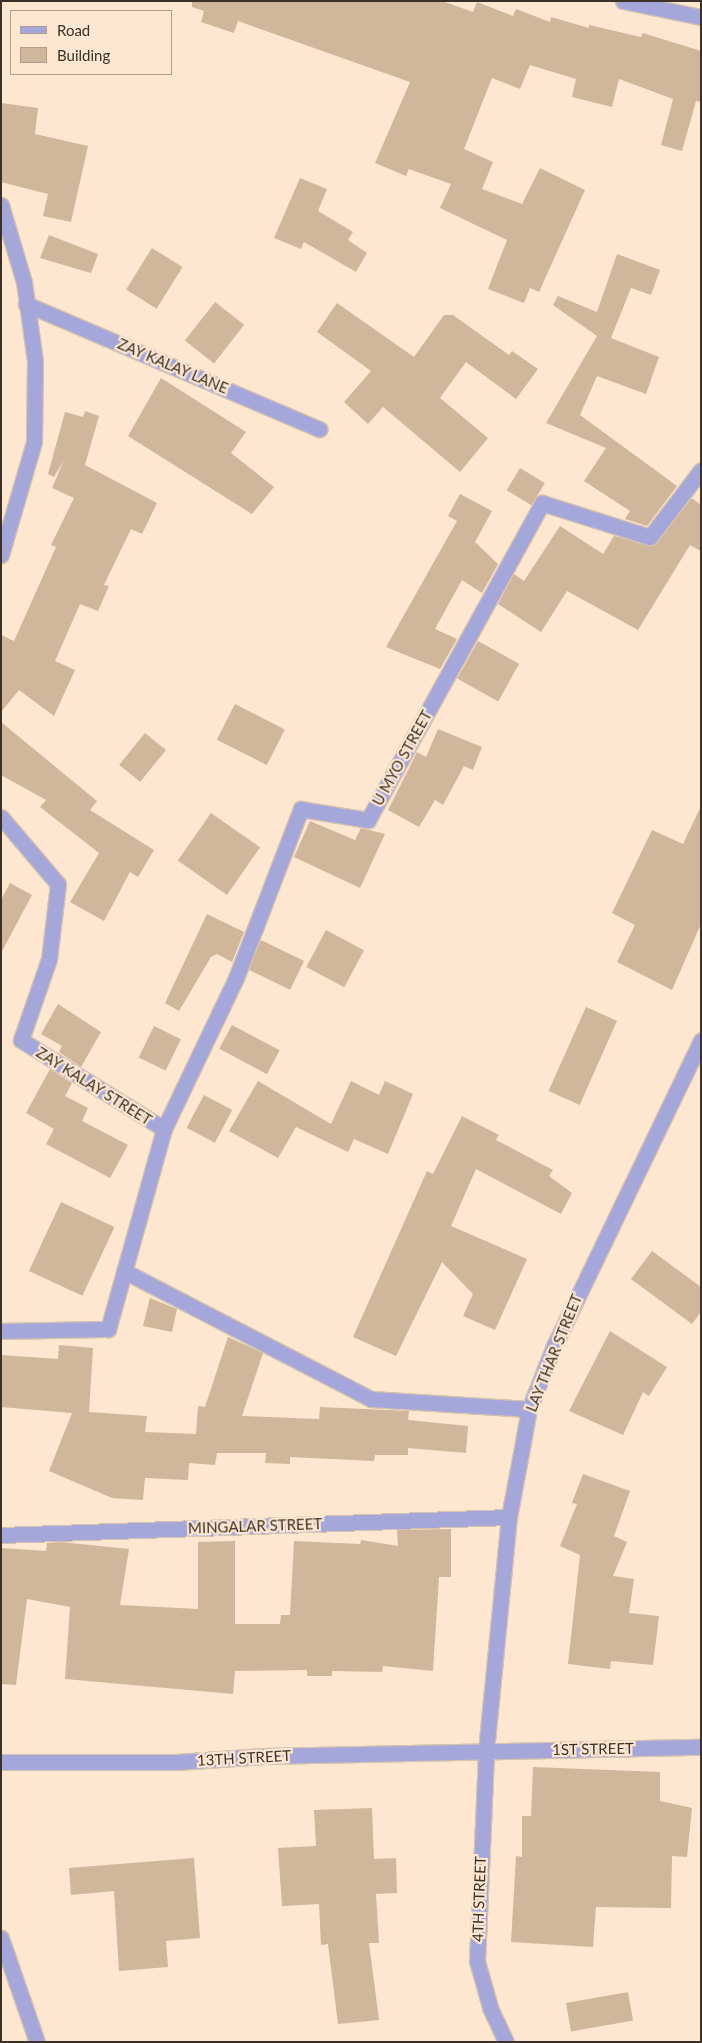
<!DOCTYPE html>
<html>
<head>
<meta charset="utf-8">
<style>
  body { margin:0 }
  #map { position:relative; width:702px; height:2043px; overflow:hidden; background:#fde7d0; font-family:Lato,sans-serif }
  div>[style] { position:absolute }
  [style*='--x'] { left:calc(var(--x)*1px); top:calc(var(--y)*1px); width:calc(var(--w)*1px); rotate:calc(var(--a)*1deg) }
  .building>* { inset:0; background:#d0b69a; transform-origin:0 0 }
  .roads { filter:drop-shadow(1px 0 #d6c3ae) drop-shadow(-1px 0 #d6c3ae) drop-shadow(0 1px #d6c3ae) drop-shadow(0 -1px #d6c3ae) }
  .minor>* { height:15px; margin:-7.5px; padding:0 7.5px; transform-origin:7.5px; border-radius:7.5px; background:#a5a7da }
  span { translate:-50% -50%; white-space:nowrap; text-align:center; line-height:1.15; -webkit-text-stroke:4.5px #fde7d0; paint-order:stroke }
  .street-label { font-size:15px; color:#3b3126 }
  .frame { position:absolute; inset:0; border:2px solid #3b3126; pointer-events:none }
  .legend { position:absolute; left:10px; top:10px; width:162px; height:65px; box-sizing:border-box; background:#fde7d0; border:1px solid #af9e8c; margin:0; padding:6px 9px; list-style:none; font-size:15px; color:#3b3126 }
  .legend li { display:flex; align-items:center; gap:10px; height:25px }
  .legend b { width:25px; border:1px solid #af9e8c }
</style>
</head>
<body>
<div id="map">
  <div class="building">
    <i style="clip-path:polygon(192px 1px,442px 1px,473px 12px,477px 2px,513px 16px,516px 9px,550px 22px,551px 17px,589px 28px,589px 25px,641px 37px,643px 33px,701px 51px,701px 102px,696px 101px,682px 151px,661px 145px,673px 99px,619px 79px,612px 107px,572px 97px,576px 79px,530px 65px,520px 89px,492px 78px,464px 149px,493px 162px,482px 189px,522px 204px,540px 168px,585px 190px,539px 292px,530px 288px,524px 303px,488px 289px,507px 240px,440px 208px,451px 184px,409px 169px,406px 176px,375px 163px,410px 82px,238px 21px,234px 33px,201px 22px,204px 11px,192px 7px)"></i>
    <i style="clip-path:polygon(1px 103px,38px 108px,35px 134px,88px 146px,71px 222px,43px 216px,48px 194px,1px 182px)"></i>
    <i style="clip-path:polygon(300px 178px,327px 189px,318px 211px,353px 232px,348px 240px,367px 253px,356px 272px,304px 242px,301px 249px,274px 238px)"></i>
    <i style="clip-path:polygon(49px 235px,98px 254px,91px 273px,40px 258px)"></i>
    <i style="left:152px;top:248px;width:36px;height:49px;rotate:32deg"></i>
    <i style="clip-path:polygon(617px 254px,660px 270px,651px 295px,631px 288px,611px 338px,659px 357px,646px 394px,597px 376px,580px 415px,677px 486px,647px 526px,625px 519px,630px 511px,584px 481px,606px 448px,546px 423px,597px 336px,553px 305px,558px 296px,597px 312px)"></i>
    <i style="left:215px;top:302px;width:37px;height:49px;rotate:38deg"></i>
    <i style="clip-path:polygon(337px 303px,414px 357px,444px 315px,453px 315px,509px 355px,512px 351px,538px 369px,516px 399px,466px 362px,440px 398px,488px 438px,460px 472px,383px 407px,368px 424px,344px 402px,371px 371px,317px 332px)"></i>
    <i style="clip-path:polygon(161px 378px,246px 432px,231px 453px,274px 487px,252px 514px,128px 436px)"></i>
    <i style="clip-path:polygon(85px 411px,99px 416px,85px 465px,157px 503px,142px 534px,131px 529px,104px 585px,109px 586px,98px 611px,80px 604px,55px 661px,75px 670px,54px 716px,19px 690px,1px 712px,1px 635px,14px 641px,56px 547px,51px 545px,74px 498px,52px 488px,64px 460px,54px 477px,48px 474px,65px 412px,83px 417px)"></i>
    <i style="left:520px;top:468px;width:29px;height:26px;rotate:31deg"></i>
    <i style="clip-path:polygon(460px 494px,492px 511px,475px 542px,498px 564px,482px 593px,462px 580px,435px 629px,457px 639px,440px 669px,386px 647px,457px 521px,448px 516px)"></i>
    <i style="clip-path:polygon(692px 498px,701px 505px,701px 551px,690px 545px,638px 630px,567px 591px,541px 632px,498px 604px,514px 574px,524px 581px,560px 526px,603px 554px,614px 536px,652px 546px)"></i>
    <i style="left:478px;top:641px;width:47px;height:43px;rotate:29deg"></i>
    <i style="left:235px;top:704px;width:56px;height:40px;rotate:27deg"></i>
    <i style="clip-path:polygon(1px 722px,97px 801px,90px 810px,154px 850px,138px 877px,130px 872px,104px 921px,70px 902px,99px 853px,40px 807px,46px 800px,1px 775px)"></i>
    <i style="clip-path:polygon(438px 729px,482px 747px,473px 770px,464px 766px,443px 805px,435px 800px,419px 827px,388px 810px,417px 752px,426px 757px)"></i>
    <i style="left:145px;top:733px;width:27px;height:41px;rotate:39deg"></i>
    <i style="clip-path:polygon(701px 806px,701px 924px,672px 990px,617px 962px,635px 925px,612px 913px,652px 830px,683px 844px)"></i>
    <i style="left:211px;top:813px;width:60px;height:58px;rotate:35deg"></i>
    <i style="clip-path:polygon(310px 821px,355px 840px,361px 828px,385px 834px,360px 888px,294px 857px)"></i>
    <i style="clip-path:polygon(10px 883px,32px 895px,1px 953px,1px 900px)"></i>
    <i style="clip-path:polygon(207px 914px,244px 932px,232px 962px,217px 954px,211px 957px,179px 1011px,165px 1003px)"></i>
    <i style="left:326px;top:930px;width:43px;height:42px;rotate:28deg"></i>
    <i style="left:261px;top:940px;width:48px;height:32px;rotate:26deg"></i>
    <i style="clip-path:polygon(58px 1004px,101px 1032px,81px 1067px,59px 1052px,62px 1046px,41px 1034px)"></i>
    <i style="left:586px;top:1007px;width:34px;height:92px;rotate:24deg"></i>
    <i style="left:232px;top:1025px;width:54px;height:27px;rotate:28deg"></i>
    <i style="left:154px;top:1026px;width:30px;height:35px;rotate:26deg"></i>
    <i style="clip-path:polygon(50px 1069px,72px 1083px,65px 1096px,88px 1108px,82px 1121px,128px 1145px,110px 1178px,46px 1144px,54px 1129px,26px 1113px)"></i>
    <i style="clip-path:polygon(258px 1081px,331px 1124px,351px 1081px,379px 1095px,385px 1081px,413px 1094px,388px 1154px,354px 1139px,348px 1152px,296px 1127px,278px 1158px,229px 1131px)"></i>
    <i style="left:204px;top:1095px;width:32px;height:37px;rotate:28deg"></i>
    <i style="clip-path:polygon(462px 1116px,499px 1135px,496px 1140px,553px 1170px,549px 1176px,572px 1193px,561px 1214px,476px 1169px,451px 1226px,527px 1259px,495px 1330px,463px 1316px,473px 1294px,442px 1262px,396px 1356px,353px 1337px,427px 1171px,433px 1174px)"></i>
    <i style="left:61px;top:1202px;width:59px;height:76px;rotate:25deg"></i>
    <i style="clip-path:polygon(652px 1251px,701px 1287px,701px 1312px,692px 1324px,631px 1279px)"></i>
    <i style="clip-path:polygon(150px 1298px,177px 1309px,172px 1332px,143px 1326px)"></i>
    <i style="clip-path:polygon(610px 1331px,667px 1367px,649px 1396px,643px 1392px,623px 1435px,569px 1411px)"></i>
    <i style="clip-path:polygon(228px 1337px,263px 1353px,242px 1416px,319px 1419px,320px 1407px,409px 1411px,408px 1420px,468px 1426px,466px 1453px,408px 1448px,408px 1455px,375px 1455px,374px 1461px,290px 1457px,290px 1464px,265px 1463px,266px 1453px,217px 1453px,215px 1465px,189px 1463px,188px 1480px,145px 1478px,143px 1500px,112px 1498px,49px 1471px,72px 1413px,1px 1407px,1px 1355px,58px 1359px,59px 1345px,93px 1348px,89px 1412px,147px 1416px,145px 1432px,196px 1434px,198px 1406px,205px 1407px)"></i>
    <i style="clip-path:polygon(583px 1474px,630px 1491px,614px 1536px,627px 1542px,613px 1576px,634px 1579px,629px 1613px,659px 1616px,653px 1665px,611px 1661px,610px 1669px,568px 1664px,580px 1555px,560px 1546px,577px 1504px,572px 1503px)"></i>
    <i style="clip-path:polygon(451px 1529px,451px 1577px,439px 1577px,433px 1671px,383px 1666px,382px 1672px,332px 1671px,332px 1676px,307px 1676px,307px 1670px,235px 1671px,233px 1694px,65px 1679px,70px 1607px,27px 1599px,16px 1685px,1px 1684px,1px 1548px,46px 1551px,47px 1543px,61px 1542px,129px 1549px,120px 1605px,198px 1609px,198px 1542px,235px 1541px,235px 1624px,280px 1624px,281px 1615px,290px 1615px,294px 1541px,360px 1544px,361px 1540px,398px 1546px,397px 1530px)"></i>
    <i style="clip-path:polygon(533px 1767px,660px 1772px,660px 1801px,692px 1808px,687px 1857px,672px 1856px,671px 1908px,596px 1907px,593px 1947px,511px 1942px,516px 1856px,522px 1857px,522px 1816px,531px 1816px)"></i>
    <i style="clip-path:polygon(372px 1808px,374px 1859px,396px 1858px,397px 1893px,376px 1894px,379px 1943px,369px 1943px,379px 2020px,338px 2024px,328px 1944px,321px 1945px,319px 1904px,282px 1906px,278px 1848px,316px 1846px,314px 1810px)"></i>
    <i style="clip-path:polygon(194px 1858px,200px 1938px,166px 1941px,168px 1967px,119px 1971px,114px 1891px,71px 1895px,69px 1868px)"></i>
    <i style="left:628px;top:1992px;width:29px;height:63px;rotate:80deg"></i>
  </div>
  <div class="roads">
    <div class="minor">
      <i style="--x:623;--y:1;--w:80;--a:11.6"></i>
      <i style="--x:1;--y:205;--w:80;--a:73.4"></i>
      <i style="--x:24;--y:282;--w:80;--a:82.1"></i>
      <i style="--x:35;--y:361;--w:81;--a:90.7"></i>
      <i style="--x:34;--y:442;--w:118;--a:106.3"></i>
      <i style="--x:26;--y:304;--w:319;--a:23.1"></i>
      <i style="--x:1;--y:817;--w:88;--a:49.6"></i>
      <i style="--x:58;--y:884;--w:76;--a:96.8"></i>
      <i style="--x:49;--y:959;--w:86;--a:109.1"></i>
      <i style="--x:21;--y:1040;--w:168;--a:31.9"></i>
      <i style="--x:164;--y:1129;--w:208;--a:105.6"></i>
      <i style="--x:108;--y:1329;--w:107;--a:178.9"></i>
      <i style="--x:164;--y:1129;--w:167;--a:-64.5"></i>
      <i style="--x:236;--y:978;--w:181;--a:-69"></i>
      <i style="--x:301;--y:809;--w:68;--a:9.3"></i>
      <i style="--x:368;--y:820;--w:362;--a:-61.2"></i>
      <i style="--x:542;--y:503;--w:113;--a:17.5"></i>
      <i style="--x:650;--y:537;--w:84;--a:-52.7"></i>
      <i style="--x:124;--y:1271;--w:278;--a:27.4"></i>
      <i style="--x:371;--y:1399;--w:158;--a:3.6"></i>
      <i style="--x:1;--y:1535;--w:508;--a:-2.03"></i>
      <i style="--x:1;--y:1762;--w:176;--a:0"></i>
      <i style="--x:177;--y:1762;--w:87;--a:-3.9"></i>
      <i style="--x:264;--y:1756;--w:437;--a:-1.2"></i>
      <i style="--x:1;--y:1938;--w:110;--a:70.9"></i>
      <i style="--x:506;--y:2042;--w:38;--a:-115"></i>
      <i style="--x:490;--y:2007;--w:48;--a:-105.8"></i>
      <i style="--x:477;--y:1961;--w:210;--a:-87.5"></i>
      <i style="--x:486;--y:1751;--w:235;--a:-84.4"></i>
      <i style="--x:509;--y:1517;--w:65;--a:-79.4"></i>
      <i style="--x:521;--y:1453;--w:45;--a:-79.7"></i>
      <i style="--x:529;--y:1409;--w:68;--a:-68.4"></i>
      <i style="--x:554;--y:1346;--w:339;--a:-64.3"></i>
    </div>
  </div>
  <div class="street-label">
    <span style="left:173px;top:366px;rotate:23deg">ZAY KALAY LANE</span>
    <span style="left:402px;top:758px;rotate:-61deg">U MYO STREET</span>
    <span style="left:94px;top:1086px;rotate:32deg">ZAY KALAY STREET</span>
    <span style="left:554px;top:1353px;rotate:-68deg">LAY THAR STREET</span>
    <span style="left:255px;top:1526px;rotate:-2deg">MINGALAR STREET</span>
    <span style="left:593px;top:1749px;rotate:-1deg">1ST STREET</span>
    <span style="left:244px;top:1758px;rotate:-3deg">13TH STREET</span>
    <span style="left:479px;top:1899px;rotate:-88deg">4TH STREET</span>
  </div>
  <div class="frame"></div>
  <ul class="legend">
  <li><b style="height:6px;background:#a5a7da"></b>Road</li>
  <li><b style="height:14px;background:#d0b69a"></b>Building</li>
  </ul>
</div>
</body>
</html>
